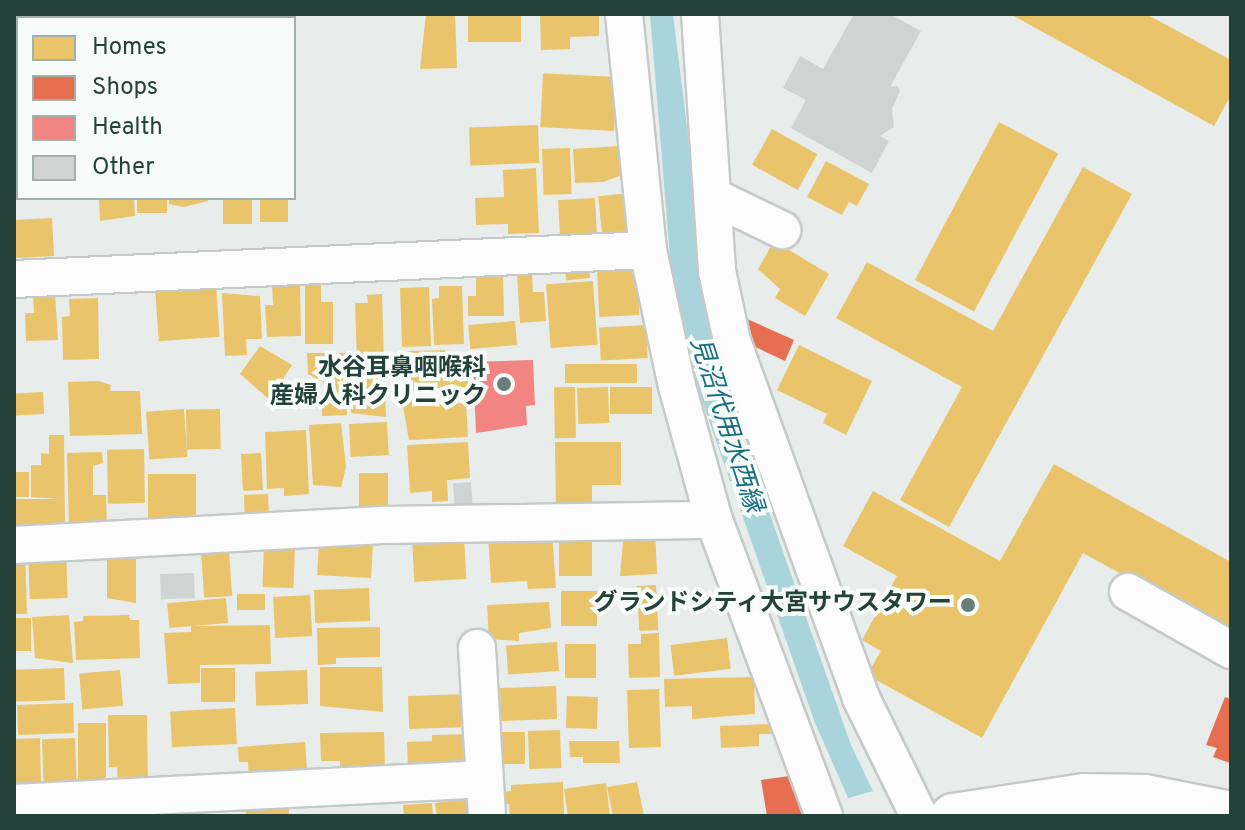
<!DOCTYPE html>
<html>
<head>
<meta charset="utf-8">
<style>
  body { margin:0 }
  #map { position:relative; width:1245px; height:830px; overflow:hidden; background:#e8edeb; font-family:Overpass,"Noto Sans JP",sans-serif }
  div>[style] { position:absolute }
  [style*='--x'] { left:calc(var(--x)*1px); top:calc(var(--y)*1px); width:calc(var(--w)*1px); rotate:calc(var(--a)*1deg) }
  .water>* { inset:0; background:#a9d4db }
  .pier>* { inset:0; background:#e8edeb }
  .homes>* { inset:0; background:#e9c46a; transform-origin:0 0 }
  .shops>* { inset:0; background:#e76f51 }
  .health>* { inset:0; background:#f28482 }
  .building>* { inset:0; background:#cfd4d2; transform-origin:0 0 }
  .roads { filter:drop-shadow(2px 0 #c5cac8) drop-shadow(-2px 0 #c5cac8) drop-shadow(0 2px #c5cac8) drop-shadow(0 -2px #c5cac8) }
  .street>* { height:36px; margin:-18px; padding:0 18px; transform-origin:18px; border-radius:18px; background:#fcfcfc }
  .secondary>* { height:44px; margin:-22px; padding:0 22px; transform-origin:22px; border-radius:22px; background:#fcfcfc }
  .dots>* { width:22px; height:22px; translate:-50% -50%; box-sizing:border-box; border:4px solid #f7fbf9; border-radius:50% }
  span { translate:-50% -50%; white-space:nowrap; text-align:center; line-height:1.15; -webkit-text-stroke:8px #f7fbf9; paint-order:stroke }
  .poi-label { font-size:24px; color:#24423a; font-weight:700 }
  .right { translate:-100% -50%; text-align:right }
  .water-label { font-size:26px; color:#1c6f80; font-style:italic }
  .frame { position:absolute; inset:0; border:16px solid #24423a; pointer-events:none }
  .legend { position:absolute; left:16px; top:16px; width:280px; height:184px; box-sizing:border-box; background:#f7fbf9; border:2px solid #a3b1ad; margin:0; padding:10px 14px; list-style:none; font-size:24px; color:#24423a }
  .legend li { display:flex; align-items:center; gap:16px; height:40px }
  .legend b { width:40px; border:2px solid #a3b1ad }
</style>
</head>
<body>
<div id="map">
  <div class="water">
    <i style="clip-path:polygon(650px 14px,673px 14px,716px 361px,851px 745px,885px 816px,856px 816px,815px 723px,699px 392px,673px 293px)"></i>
  </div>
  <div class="pier">
    <i style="clip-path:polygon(877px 790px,889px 816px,852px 816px,845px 799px)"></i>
  </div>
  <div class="homes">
    <i style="clip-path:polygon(426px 14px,455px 14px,457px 68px,420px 69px)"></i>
    <i style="left:468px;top:14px;width:53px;height:28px"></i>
    <i style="clip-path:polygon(540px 14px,599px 14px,599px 36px,570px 37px,570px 49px,541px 50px)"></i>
    <i style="clip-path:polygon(1010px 14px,1146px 14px,1231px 60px,1231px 95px,1214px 126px)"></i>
    <i style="clip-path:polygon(14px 25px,18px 25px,14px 65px)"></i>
    <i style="clip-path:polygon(14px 67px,16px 67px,18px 97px,14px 97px)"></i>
    <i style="left:617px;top:77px;width:54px;height:74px;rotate:93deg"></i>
    <i style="left:14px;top:101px;width:4px;height:31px"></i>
    <i style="left:999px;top:122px;width:67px;height:179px;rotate:28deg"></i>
    <i style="left:538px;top:125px;width:38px;height:69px;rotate:88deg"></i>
    <i style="left:772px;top:129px;width:52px;height:41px;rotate:29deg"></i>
    <i style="clip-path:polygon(620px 146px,622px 175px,603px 182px,575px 183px,573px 149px)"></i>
    <i style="left:570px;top:148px;width:46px;height:28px;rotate:88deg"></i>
    <i style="clip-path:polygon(826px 161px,869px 184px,857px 206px,849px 202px,842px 215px,807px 197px)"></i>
    <i style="clip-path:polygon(1083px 167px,1132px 194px,949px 527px,900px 500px,962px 387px,836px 318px,867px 262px,993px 331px)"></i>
    <i style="clip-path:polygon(536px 168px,539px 233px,508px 234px,508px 224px,476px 225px,475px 198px,504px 197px,503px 170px)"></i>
    <i style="left:630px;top:193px;width:37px;height:32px;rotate:84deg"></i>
    <i style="clip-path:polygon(99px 198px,134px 198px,135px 216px,100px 221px)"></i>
    <i style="left:137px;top:198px;width:30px;height:15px"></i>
    <i style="clip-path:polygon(169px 198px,208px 198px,208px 201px,184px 207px,169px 204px)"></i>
    <i style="left:223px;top:198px;width:29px;height:26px"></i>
    <i style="left:260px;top:198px;width:28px;height:24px"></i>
    <i style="left:595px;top:198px;width:39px;height:37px;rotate:87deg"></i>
    <i style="left:52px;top:218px;width:38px;height:38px;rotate:87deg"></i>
    <i style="clip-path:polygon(774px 241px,829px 274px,805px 316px,775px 298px,780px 289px,758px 269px)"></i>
    <i style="left:589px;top:268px;width:10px;height:24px;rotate:84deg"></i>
    <i style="left:637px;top:270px;width:45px;height:40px;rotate:87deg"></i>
    <i style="clip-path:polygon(532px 272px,533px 292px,544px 292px,546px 321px,520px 323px,517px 273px)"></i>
    <i style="clip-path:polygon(476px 275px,503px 275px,504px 316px,468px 316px,468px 296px,476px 296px)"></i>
    <i style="clip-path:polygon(272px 280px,300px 285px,301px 336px,267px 337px,265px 305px,273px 305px)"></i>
    <i style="left:593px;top:281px;width:64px;height:47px;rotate:86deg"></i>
    <i style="clip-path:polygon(305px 282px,321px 282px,321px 302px,333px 302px,333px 344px,305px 344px)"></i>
    <i style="left:216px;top:285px;width:52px;height:61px;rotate:86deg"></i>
    <i style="clip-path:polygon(439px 286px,462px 286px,464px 344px,434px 345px,432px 299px,439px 298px)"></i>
    <i style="left:429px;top:287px;width:59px;height:29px;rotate:88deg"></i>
    <i style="clip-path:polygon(222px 293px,260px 296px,262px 339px,246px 339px,247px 355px,225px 356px)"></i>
    <i style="clip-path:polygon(55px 294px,58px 340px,26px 341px,25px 313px,34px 313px,33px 295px)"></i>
    <i style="clip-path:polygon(382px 294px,384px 361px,357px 362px,355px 303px,368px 303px,367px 295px)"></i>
    <i style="clip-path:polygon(98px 298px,99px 359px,63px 360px,62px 317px,70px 316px,69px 299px)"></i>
    <i style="left:515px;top:321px;width:24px;height:47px;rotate:85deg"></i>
    <i style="left:646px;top:325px;width:33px;height:47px;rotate:87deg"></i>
    <i style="clip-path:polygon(799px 345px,872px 381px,846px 435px,823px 423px,827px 414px,777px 390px)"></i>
    <i style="clip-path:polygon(260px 346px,292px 365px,270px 400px,240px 374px)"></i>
    <i style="clip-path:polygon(450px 350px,450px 356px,467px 355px,468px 390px,408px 391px,407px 351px)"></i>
    <i style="clip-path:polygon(307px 353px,345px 353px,347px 415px,322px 416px,322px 394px,332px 394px,332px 387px,308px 374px)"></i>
    <i style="left:637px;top:364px;width:19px;height:72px;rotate:90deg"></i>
    <i style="clip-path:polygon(357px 366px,384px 366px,386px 417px,351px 413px,350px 394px,358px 393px)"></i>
    <i style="clip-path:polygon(98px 381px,111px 385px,110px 391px,140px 391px,142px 434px,70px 436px,68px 382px)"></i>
    <i style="left:575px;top:387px;width:51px;height:21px;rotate:89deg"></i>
    <i style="left:608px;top:387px;width:36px;height:31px;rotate:88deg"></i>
    <i style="left:610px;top:387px;width:42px;height:27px"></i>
    <i style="left:43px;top:392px;width:22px;height:29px;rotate:87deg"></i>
    <i style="clip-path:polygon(448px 399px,448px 404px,466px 403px,468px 437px,409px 440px,402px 401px)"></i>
    <i style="left:184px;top:409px;width:48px;height:38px;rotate:86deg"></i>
    <i style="left:220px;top:409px;width:40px;height:34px;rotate:89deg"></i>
    <i style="left:387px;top:422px;width:33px;height:38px;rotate:87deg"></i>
    <i style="clip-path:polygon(341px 423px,346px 467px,341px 487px,313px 485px,309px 425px)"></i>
    <i style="clip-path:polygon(306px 430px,309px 494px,284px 496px,284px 488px,267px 489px,265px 432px)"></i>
    <i style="clip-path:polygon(49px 435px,64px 435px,65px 528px,14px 529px,14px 499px,59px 499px,31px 497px,31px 465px,41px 465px,41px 453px,49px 454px)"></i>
    <i style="clip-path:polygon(468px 442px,470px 478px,447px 480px,448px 501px,432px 502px,432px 491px,410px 493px,407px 445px)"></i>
    <i style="clip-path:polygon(555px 442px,621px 442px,621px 485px,592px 485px,592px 511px,556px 510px)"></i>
    <i style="left:144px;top:449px;width:54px;height:37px;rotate:89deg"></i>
    <i style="clip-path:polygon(102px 452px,103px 463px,93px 466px,93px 495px,106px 495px,107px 527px,69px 527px,67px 453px)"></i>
    <i style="left:261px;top:453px;width:37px;height:20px;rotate:87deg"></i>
    <i style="clip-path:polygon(1054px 464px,1231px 562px,1231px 634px,1083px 553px,982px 738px,867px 675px,881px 651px,862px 640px,897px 576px,843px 546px,873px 491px,1000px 561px)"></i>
    <i style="left:14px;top:472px;width:15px;height:25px"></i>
    <i style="left:359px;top:473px;width:29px;height:38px"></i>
    <i style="left:148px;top:474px;width:48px;height:51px"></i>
    <i style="left:268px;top:494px;width:27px;height:24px;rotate:88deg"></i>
    <i style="clip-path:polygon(655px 529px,657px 574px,620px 576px,624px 531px)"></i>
    <i style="clip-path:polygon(552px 532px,556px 588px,528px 589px,527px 581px,491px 583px,488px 536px)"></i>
    <i style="left:464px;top:536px;width:43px;height:52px;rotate:87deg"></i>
    <i style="left:592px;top:539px;width:37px;height:33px;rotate:90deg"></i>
    <i style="left:373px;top:542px;width:36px;height:54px;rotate:93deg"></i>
    <i style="left:264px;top:544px;width:31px;height:43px;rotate:2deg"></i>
    <i style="left:66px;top:550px;width:48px;height:38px;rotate:88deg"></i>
    <i style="clip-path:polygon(107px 551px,136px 555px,136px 603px,107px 598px)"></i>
    <i style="left:229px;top:551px;width:45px;height:28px;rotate:86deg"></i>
    <i style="clip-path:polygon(25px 552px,27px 614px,14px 614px,14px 553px)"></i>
    <i style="left:656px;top:585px;width:45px;height:19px;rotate:87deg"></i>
    <i style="left:369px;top:588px;width:33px;height:55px;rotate:88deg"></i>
    <i style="left:561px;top:591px;width:36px;height:35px"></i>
    <i style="left:237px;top:594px;width:28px;height:16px"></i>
    <i style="left:310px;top:595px;width:41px;height:37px;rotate:87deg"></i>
    <i style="left:226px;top:598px;width:25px;height:59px;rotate:85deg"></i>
    <i style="clip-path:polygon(549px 602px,551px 628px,519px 633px,519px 641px,489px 639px,487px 605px)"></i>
    <i style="clip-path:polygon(69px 615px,73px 663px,35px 658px,32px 617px)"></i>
    <i style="clip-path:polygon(129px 615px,130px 620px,139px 620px,140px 658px,76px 660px,74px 622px,83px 621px,83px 616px)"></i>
    <i style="left:14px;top:618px;width:17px;height:33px"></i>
    <i style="clip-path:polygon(270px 625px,271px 664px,200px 665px,200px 683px,168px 684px,164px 633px,191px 632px,191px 626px)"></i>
    <i style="clip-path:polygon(380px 627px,380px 657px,336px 658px,336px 664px,318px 665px,317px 628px)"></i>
    <i style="clip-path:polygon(659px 633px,660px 677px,629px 678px,628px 644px,641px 644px,641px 634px)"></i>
    <i style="left:727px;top:638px;width:31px;height:57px;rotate:83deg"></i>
    <i style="left:557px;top:642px;width:29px;height:51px;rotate:86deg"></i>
    <i style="left:565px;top:644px;width:31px;height:34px"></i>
    <i style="clip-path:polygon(320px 667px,382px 667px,383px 712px,320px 706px)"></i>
    <i style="left:64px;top:668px;width:32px;height:50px;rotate:88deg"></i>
    <i style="left:235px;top:668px;width:34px;height:34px;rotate:90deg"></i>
    <i style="left:120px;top:670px;width:36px;height:41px;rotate:85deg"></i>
    <i style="left:307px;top:670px;width:34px;height:52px;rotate:88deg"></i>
    <i style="clip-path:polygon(754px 677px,755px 714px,692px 719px,692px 706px,665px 707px,664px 679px)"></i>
    <i style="left:556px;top:686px;width:33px;height:56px;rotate:88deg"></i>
    <i style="left:659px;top:689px;width:58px;height:32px;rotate:88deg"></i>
    <i style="left:468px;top:694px;width:33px;height:60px;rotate:88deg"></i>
    <i style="left:567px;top:696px;width:31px;height:32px;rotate:2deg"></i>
    <i style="left:73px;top:703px;width:30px;height:56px;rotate:88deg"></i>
    <i style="left:235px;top:708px;width:36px;height:65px;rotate:87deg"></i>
    <i style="clip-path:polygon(108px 715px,147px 715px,148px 790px,118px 790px,117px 767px,109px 767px)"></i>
    <i style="left:78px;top:723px;width:28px;height:58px"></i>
    <i style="clip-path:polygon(771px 724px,772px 734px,759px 734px,759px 746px,721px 748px,720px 726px)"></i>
    <i style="left:560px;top:730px;width:38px;height:32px;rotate:88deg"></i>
    <i style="clip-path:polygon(384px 732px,385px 769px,340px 770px,340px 761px,321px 761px,320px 733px)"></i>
    <i style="left:491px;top:732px;width:34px;height:32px"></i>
    <i style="clip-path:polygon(471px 734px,472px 773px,408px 770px,407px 742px,432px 741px,432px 735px)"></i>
    <i style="clip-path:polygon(40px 738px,41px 782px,31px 783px,31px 790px,14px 795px,14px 739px)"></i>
    <i style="left:75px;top:738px;width:49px;height:33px;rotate:88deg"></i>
    <i style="clip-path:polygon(569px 741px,619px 741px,620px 763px,583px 763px,583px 757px,570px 757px)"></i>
    <i style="clip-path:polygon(305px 742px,307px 769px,299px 769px,300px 777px,249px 780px,248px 762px,239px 762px,238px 747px)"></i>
    <i style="clip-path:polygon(563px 782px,564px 816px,510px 816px,509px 804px,504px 804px,503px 792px,511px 791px,511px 785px)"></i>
    <i style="clip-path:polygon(637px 782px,644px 816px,613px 816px,607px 787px)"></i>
    <i style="clip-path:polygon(606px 783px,610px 816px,568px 816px,564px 789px)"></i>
    <i style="clip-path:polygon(467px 799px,469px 816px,437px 816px,435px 803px)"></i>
    <i style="clip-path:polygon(432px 803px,433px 816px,404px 816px,403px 805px)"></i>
    <i style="clip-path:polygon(289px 805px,289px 816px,246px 816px,246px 808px)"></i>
  </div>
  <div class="shops">
    <i style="clip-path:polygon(745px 318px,794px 340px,785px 361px,749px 344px)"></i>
    <i style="clip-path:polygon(1225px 697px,1231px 699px,1230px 763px,1213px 757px,1217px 748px,1206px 745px)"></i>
    <i style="clip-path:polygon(797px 775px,804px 816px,767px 816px,761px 780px)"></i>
  </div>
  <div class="health">
    <i style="clip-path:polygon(533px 360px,535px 405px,526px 406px,527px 425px,476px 433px,473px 362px)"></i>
  </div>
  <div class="building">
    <i style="clip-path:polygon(854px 14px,890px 14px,921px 31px,890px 87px,897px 86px,900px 91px,892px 109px,894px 127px,880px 136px,889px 141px,872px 173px,791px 128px,806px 100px,783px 88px,800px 56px,823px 69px)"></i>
    <i style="left:471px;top:482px;width:31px;height:18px;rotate:86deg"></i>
    <i style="left:194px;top:573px;width:25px;height:34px;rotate:88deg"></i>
  </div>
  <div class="roads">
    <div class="street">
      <i style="--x:624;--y:14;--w:237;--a:84.2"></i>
      <i style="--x:648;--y:250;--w:139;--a:78"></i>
      <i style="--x:677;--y:386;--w:139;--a:74.6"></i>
      <i style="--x:714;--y:520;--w:316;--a:69.6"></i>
      <i style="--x:700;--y:14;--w:258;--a:86.2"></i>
      <i style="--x:717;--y:271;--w:72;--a:77.9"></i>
      <i style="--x:732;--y:341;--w:380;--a:70.1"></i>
      <i style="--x:861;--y:698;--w:131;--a:63.8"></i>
      <i style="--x:714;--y:197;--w:76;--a:25.9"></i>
      <i style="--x:14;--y:279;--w:635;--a:-2.62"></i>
      <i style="--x:14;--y:545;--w:373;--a:-3.1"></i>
      <i style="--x:386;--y:525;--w:328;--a:-0.9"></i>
      <i style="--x:1128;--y:592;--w:118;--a:29.4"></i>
      <i style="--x:477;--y:648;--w:168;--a:86.6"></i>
      <i style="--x:14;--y:803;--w:470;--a:-2.9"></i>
    </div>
    <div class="secondary">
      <i style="--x:953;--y:816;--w:133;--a:-8.7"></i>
      <i style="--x:1084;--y:796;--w:61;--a:0.9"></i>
      <i style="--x:1145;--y:797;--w:88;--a:11.2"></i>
    </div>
  </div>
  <div class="dots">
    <i style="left:504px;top:384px;background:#697e78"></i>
    <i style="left:968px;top:605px;background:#697e78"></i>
  </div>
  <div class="poi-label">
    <span class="right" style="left:486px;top:384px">水谷耳鼻咽喉科<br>産婦人科クリニック</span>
    <span class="right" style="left:952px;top:605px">グランドシティ大宮サウスタワー</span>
  </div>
  <div class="water-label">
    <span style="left:725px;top:425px;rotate:72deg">見沼代用水西縁</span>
  </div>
  <div class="frame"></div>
  <ul class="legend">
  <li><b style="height:22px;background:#e9c46a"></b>Homes</li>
  <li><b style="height:22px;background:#e76f51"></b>Shops</li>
  <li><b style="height:22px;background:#f28482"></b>Health</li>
  <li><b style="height:22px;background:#cfd4d2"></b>Other</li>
  </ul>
</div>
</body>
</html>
